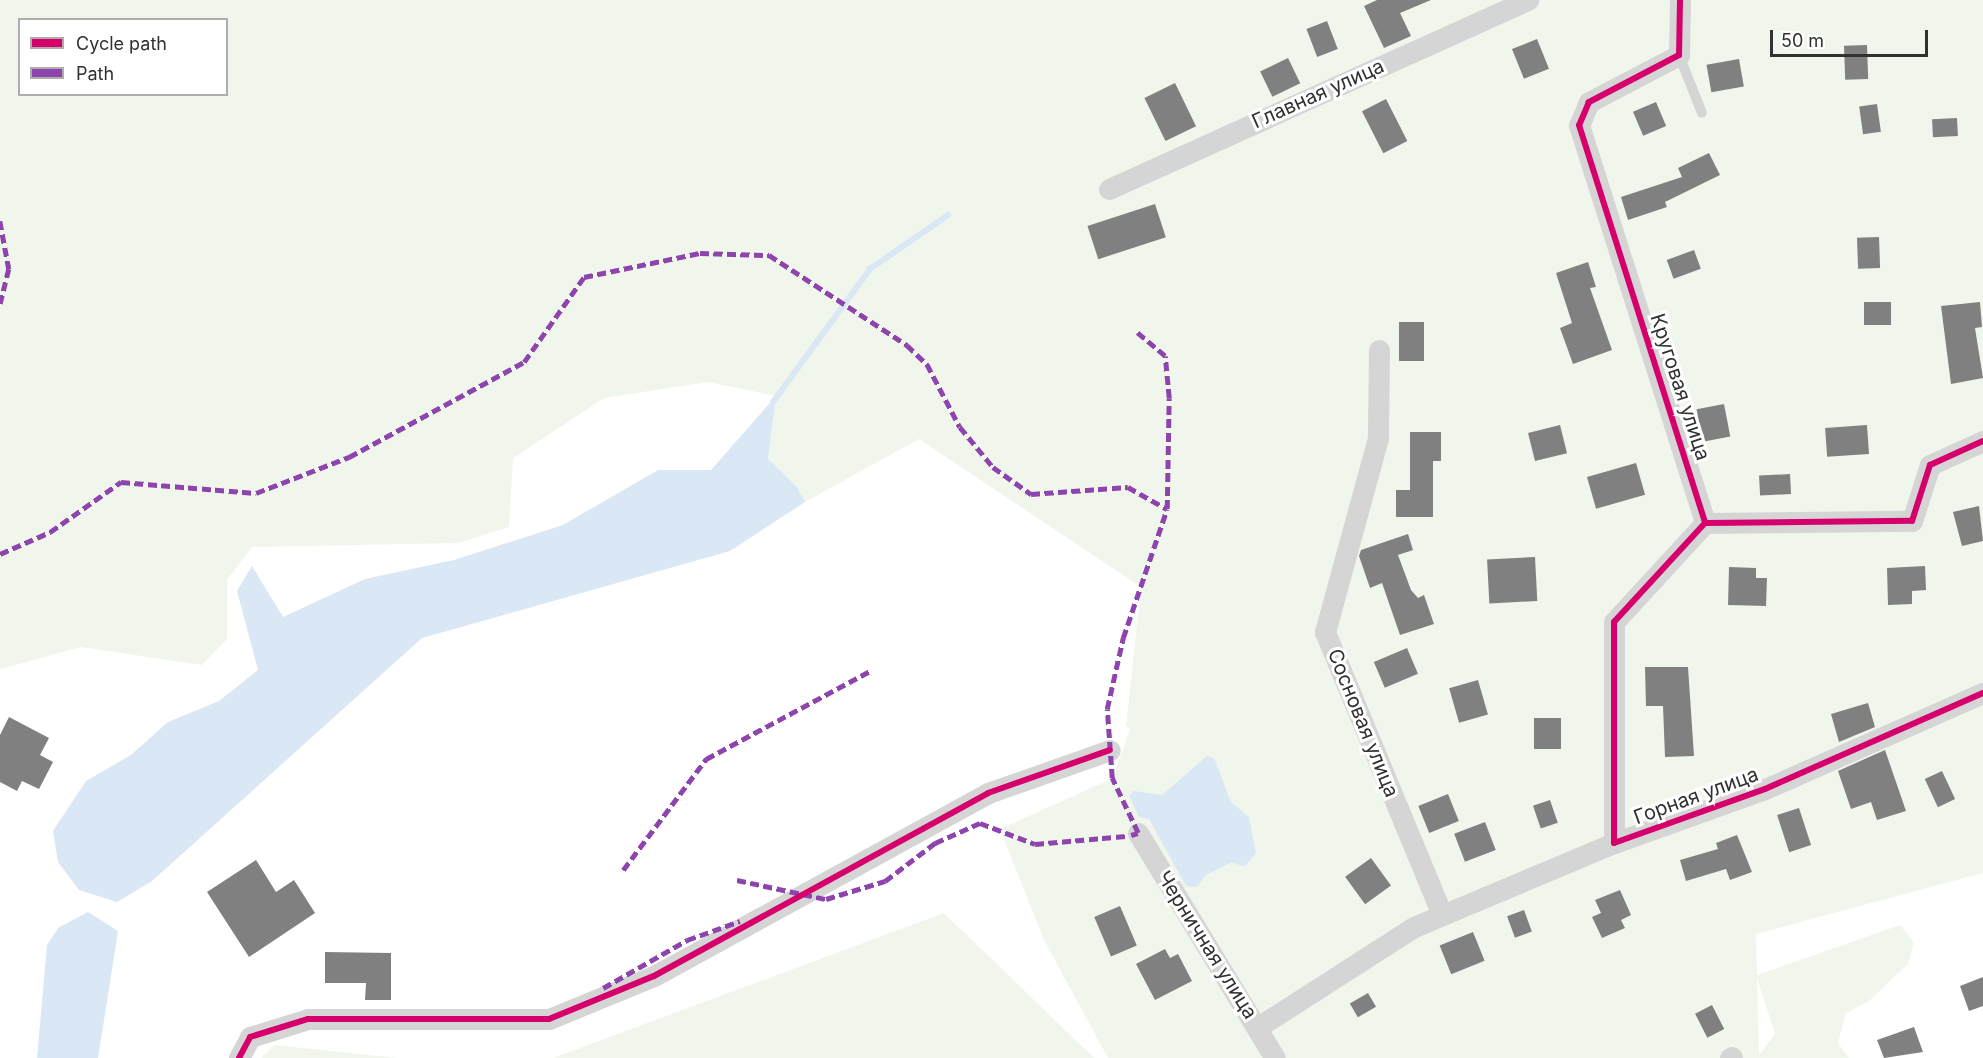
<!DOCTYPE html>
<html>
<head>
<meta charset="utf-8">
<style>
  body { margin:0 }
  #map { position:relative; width:1983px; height:1058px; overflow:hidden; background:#fff; font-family:Inter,sans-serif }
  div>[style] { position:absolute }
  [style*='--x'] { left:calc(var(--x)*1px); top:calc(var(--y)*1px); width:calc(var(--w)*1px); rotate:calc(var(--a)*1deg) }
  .green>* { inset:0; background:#f1f6ed }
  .water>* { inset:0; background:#dae7f4 }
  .stream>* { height:6px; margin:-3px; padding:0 3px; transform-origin:3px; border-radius:3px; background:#dae7f4 }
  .building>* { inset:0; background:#808080; transform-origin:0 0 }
  .service>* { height:10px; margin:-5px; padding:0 5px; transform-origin:5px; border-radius:5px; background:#d5d5d5 }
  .minor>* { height:21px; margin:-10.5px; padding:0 10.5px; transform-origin:10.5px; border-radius:10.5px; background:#d5d5d5 }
  .quiet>* { height:4.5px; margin-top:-2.25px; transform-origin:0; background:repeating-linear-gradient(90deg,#8e44ad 0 9px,transparent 0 13.5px) }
  .cycleway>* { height:6px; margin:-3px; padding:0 3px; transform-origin:3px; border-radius:3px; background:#d6006c }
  span { translate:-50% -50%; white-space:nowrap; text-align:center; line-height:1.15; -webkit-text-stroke:6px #fff; paint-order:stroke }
  .street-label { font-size:20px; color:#313131 }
  .legend { position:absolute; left:18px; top:18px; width:210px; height:78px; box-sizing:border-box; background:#fff; border:2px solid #adadad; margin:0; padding:8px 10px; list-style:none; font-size:18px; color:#313131 }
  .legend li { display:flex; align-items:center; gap:12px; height:30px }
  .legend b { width:30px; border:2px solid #adadad }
  .scale { position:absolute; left:1770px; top:30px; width:158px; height:27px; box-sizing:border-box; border:3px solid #313131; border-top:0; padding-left:8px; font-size:18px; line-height:21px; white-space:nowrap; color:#313131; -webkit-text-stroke:4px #fff; paint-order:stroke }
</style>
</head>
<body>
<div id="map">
  <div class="green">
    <i style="clip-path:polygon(evenodd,0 0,1983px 0,1983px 873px,1756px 934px,1757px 975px,1900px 925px,1914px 943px,1908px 964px,1869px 1001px,1846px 1013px,1838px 1043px,1849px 1058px,1108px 1058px,1044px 940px,1000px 829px,1113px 778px,1130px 729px,1126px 726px,1141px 587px,919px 439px,805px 502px,797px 487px,768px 459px,776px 396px,708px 382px,604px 398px,513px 458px,509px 527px,458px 543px,252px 547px,227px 580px,227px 639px,202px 665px,81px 647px,0 669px,0 0,20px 20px,226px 20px,226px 94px,20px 94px,20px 20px,0 0,1757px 978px,1775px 1034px,1759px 1055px,1757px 978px)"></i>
    <i style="clip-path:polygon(944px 913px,1094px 1058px,553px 1058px)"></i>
    <i style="clip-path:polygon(274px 1045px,397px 1058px,262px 1058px)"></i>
  </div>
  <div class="water">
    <i style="clip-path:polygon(776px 396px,768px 459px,797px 487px,805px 502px,730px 551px,422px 638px,152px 881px,117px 902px,79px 890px,58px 862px,53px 831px,86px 781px,131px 755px,168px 722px,219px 701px,258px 670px,237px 591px,252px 566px,283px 617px,365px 579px,454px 560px,563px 525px,658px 470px,711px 470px)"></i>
    <i style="clip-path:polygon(1207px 756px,1214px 758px,1231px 802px,1249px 817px,1256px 853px,1244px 867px,1232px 862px,1206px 875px,1197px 887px,1186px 886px,1149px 819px,1139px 817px,1129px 796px,1134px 791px,1162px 795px)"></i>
    <i style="clip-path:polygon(88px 912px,118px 931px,98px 1058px,37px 1058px,47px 945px,58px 928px)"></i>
  </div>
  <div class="stream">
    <i style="--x:773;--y:402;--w:165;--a:-53.9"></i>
    <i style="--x:870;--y:269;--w:95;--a:-34.7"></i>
  </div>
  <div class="building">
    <i style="clip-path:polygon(1377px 0,1431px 0,1400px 13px,1411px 36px,1384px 48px,1364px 6px)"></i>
    <i style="left:1327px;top:21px;width:30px;height:22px;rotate:69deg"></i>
    <i style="left:1537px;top:39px;width:32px;height:27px;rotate:68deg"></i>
    <i style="left:1867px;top:45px;width:34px;height:23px;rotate:88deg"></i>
    <i style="left:1288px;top:58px;width:28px;height:31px;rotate:64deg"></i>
    <i style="left:1739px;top:59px;width:28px;height:33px;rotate:80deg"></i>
    <i style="left:1175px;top:83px;width:48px;height:34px;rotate:64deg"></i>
    <i style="left:1386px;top:99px;width:47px;height:27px;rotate:63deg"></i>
    <i style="left:1656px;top:102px;width:26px;height:25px;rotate:67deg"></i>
    <i style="left:1877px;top:104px;width:28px;height:18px;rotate:82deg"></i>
    <i style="left:1957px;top:118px;width:18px;height:25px;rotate:87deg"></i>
    <i style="clip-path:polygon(1709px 153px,1720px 175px,1665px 202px,1667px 207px,1628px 220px,1621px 197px,1682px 177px,1678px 168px)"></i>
    <i style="left:1155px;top:204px;width:35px;height:71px;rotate:72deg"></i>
    <i style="left:1879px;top:237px;width:31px;height:22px;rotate:88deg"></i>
    <i style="left:1694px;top:250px;width:20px;height:29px;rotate:70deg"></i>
    <i style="clip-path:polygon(1588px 262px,1596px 287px,1590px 288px,1612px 350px,1573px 364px,1560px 328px,1572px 323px,1556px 273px)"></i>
    <i style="left:1864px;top:302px;width:27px;height:23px"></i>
    <i style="clip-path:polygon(1980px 302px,1982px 327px,1975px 328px,1983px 378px,1951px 384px,1941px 306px)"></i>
    <i style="left:1424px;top:322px;width:39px;height:25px;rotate:90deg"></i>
    <i style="left:1724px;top:404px;width:33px;height:28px;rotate:79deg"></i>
    <i style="left:1560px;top:425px;width:29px;height:33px;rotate:76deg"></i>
    <i style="left:1867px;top:425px;width:29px;height:42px;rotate:86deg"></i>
    <i style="clip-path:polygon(1410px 432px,1441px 432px,1441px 461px,1433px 461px,1433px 517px,1396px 517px,1396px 490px,1410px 490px)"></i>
    <i style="left:1636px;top:463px;width:33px;height:51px;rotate:74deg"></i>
    <i style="left:1790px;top:474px;width:20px;height:31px;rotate:87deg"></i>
    <i style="clip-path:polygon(1979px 506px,1983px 541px,1962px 546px,1953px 512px)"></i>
    <i style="clip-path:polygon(1408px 534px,1413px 550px,1398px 555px,1411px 590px,1418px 598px,1424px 595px,1434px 624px,1400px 635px,1382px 583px,1370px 588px,1359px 556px,1361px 550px)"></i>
    <i style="left:1535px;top:557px;width:44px;height:48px;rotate:87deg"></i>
    <i style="clip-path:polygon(1925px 566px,1926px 590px,1912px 591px,1912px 604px,1888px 605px,1887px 568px)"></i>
    <i style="clip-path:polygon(1729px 567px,1756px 568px,1756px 578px,1767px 578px,1766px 606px,1728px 605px)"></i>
    <i style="left:1407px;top:648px;width:28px;height:36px;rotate:67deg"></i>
    <i style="clip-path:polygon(1645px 667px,1688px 667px,1694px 756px,1665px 757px,1663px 706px,1646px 706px)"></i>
    <i style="left:1478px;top:680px;width:36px;height:30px;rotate:74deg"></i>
    <i style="clip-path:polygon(1868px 703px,1875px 727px,1839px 742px,1831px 714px)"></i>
    <i style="clip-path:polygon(9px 717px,49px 738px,40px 755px,53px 762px,39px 789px,22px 781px,17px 791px,0 782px,0 735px)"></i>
    <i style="left:1534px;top:718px;width:27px;height:31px"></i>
    <i style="clip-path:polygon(1885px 750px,1906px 811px,1877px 820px,1871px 802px,1851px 809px,1838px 771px)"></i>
    <i style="left:1942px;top:771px;width:31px;height:19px;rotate:65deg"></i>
    <i style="left:1448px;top:794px;width:29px;height:32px;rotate:68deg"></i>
    <i style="left:1550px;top:800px;width:24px;height:18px;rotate:71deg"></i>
    <i style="left:1799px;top:808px;width:39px;height:23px;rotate:72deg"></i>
    <i style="left:1485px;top:822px;width:30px;height:33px;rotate:69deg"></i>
    <i style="clip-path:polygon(1737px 835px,1752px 872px,1730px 880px,1726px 869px,1686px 881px,1680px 860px,1718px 849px,1716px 843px)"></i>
    <i style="left:1371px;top:858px;width:34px;height:32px;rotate:54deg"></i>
    <i style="clip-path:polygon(256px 860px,276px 892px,294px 880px,315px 913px,249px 957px,207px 892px)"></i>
    <i style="clip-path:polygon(1620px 890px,1631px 915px,1621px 920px,1625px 928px,1602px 938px,1592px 917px,1601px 913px,1595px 900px)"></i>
    <i style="left:1120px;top:906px;width:43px;height:28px;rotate:67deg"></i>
    <i style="left:1524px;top:910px;width:23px;height:18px;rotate:70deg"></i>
    <i style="left:1473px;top:932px;width:31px;height:36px;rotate:68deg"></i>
    <i style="clip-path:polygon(1165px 949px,1170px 958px,1178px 954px,1192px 981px,1155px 1000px,1136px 964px)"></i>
    <i style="clip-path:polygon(325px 952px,391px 953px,391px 1000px,365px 1000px,366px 983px,325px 983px)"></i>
    <i style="clip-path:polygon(1983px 977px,1983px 1006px,1969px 1011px,1960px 986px)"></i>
    <i style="left:1368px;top:993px;width:16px;height:21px;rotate:60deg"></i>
    <i style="left:1712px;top:1005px;width:27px;height:19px;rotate:63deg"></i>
    <i style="clip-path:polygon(1914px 1027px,1923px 1052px,1884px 1058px,1877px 1040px)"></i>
  </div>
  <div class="service">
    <i style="--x:1679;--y:55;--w:62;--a:68.4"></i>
  </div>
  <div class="minor">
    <i style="--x:1680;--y:0;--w:55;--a:91"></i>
    <i style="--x:1679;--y:55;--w:102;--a:152.4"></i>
    <i style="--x:1589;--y:102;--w:25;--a:113"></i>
    <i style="--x:1579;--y:125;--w:417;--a:72.4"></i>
    <i style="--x:1705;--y:523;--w:207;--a:-0.6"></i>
    <i style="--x:1912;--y:521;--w:59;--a:-72.2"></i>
    <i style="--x:1930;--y:465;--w:58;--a:-24.4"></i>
    <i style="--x:1109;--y:189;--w:460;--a:-24.3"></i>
    <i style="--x:1379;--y:350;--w:88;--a:90.7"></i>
    <i style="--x:1378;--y:438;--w:201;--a:105.3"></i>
    <i style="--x:1325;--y:632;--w:306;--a:67.5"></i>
    <i style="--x:1705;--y:523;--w:134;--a:132.6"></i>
    <i style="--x:1614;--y:622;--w:221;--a:90"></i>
    <i style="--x:1614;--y:843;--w:160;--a:-19.7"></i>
    <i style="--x:1765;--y:789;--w:238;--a:-23.8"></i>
    <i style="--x:1138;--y:833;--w:263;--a:58.7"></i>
    <i style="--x:1258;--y:1027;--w:185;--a:-32.7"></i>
    <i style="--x:1414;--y:927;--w:217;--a:-22.8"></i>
    <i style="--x:239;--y:1058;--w:24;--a:-62"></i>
    <i style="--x:250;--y:1037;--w:61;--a:-17.2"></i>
    <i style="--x:308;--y:1019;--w:241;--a:0"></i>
    <i style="--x:549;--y:1019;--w:113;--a:-22.3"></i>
    <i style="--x:654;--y:976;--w:381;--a:-28.7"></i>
    <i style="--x:988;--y:793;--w:129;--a:-19.4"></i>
    <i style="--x:1730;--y:1058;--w:2;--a:-27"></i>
  </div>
  <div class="quiet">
    <i style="--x:0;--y:221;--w:49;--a:79.4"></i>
    <i style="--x:9;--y:269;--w:38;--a:104"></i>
    <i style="--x:0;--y:554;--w:55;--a:-23.7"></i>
    <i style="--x:50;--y:532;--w:87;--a:-35.2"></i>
    <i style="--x:121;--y:482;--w:135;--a:4.7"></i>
    <i style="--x:256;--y:493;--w:100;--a:-21.2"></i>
    <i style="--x:349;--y:457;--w:199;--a:-28.5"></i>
    <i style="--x:524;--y:362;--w:104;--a:-54.8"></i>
    <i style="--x:584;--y:277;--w:118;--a:-11.7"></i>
    <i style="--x:700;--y:253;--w:69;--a:1.7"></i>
    <i style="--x:769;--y:255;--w:165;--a:33.1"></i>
    <i style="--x:907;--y:345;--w:28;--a:44"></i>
    <i style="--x:927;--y:364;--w:71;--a:62.4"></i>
    <i style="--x:960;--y:427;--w:52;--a:50.5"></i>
    <i style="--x:993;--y:467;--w:47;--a:35.4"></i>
    <i style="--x:1031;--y:494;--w:97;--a:-4.1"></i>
    <i style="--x:1128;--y:487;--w:45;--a:29.4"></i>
    <i style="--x:1131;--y:835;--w:7;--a:-16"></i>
    <i style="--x:1138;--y:833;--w:61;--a:-115.3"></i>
    <i style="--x:1112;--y:778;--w:69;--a:-94.1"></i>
    <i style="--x:1107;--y:709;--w:73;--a:-77.3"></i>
    <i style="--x:1123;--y:638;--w:136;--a:-71.2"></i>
    <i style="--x:1167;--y:509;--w:111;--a:-89"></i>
    <i style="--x:1169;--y:398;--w:42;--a:-95.4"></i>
    <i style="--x:1165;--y:356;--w:38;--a:-140"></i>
    <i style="--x:623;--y:870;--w:139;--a:-53.2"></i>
    <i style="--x:706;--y:759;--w:186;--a:-28.2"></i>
    <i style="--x:737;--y:880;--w:91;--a:12.1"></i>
    <i style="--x:826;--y:899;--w:62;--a:-17"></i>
    <i style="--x:885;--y:881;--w:63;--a:-37.2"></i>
    <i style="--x:935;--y:843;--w:49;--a:-24"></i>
    <i style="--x:980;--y:823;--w:59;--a:20.9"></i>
    <i style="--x:1035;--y:844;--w:91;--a:-5"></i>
    <i style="--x:603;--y:988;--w:97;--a:-29.7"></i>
    <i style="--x:687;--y:940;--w:56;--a:-19.7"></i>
  </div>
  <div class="cycleway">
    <i style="--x:1680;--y:0;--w:55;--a:91"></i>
    <i style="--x:1679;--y:55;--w:102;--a:152.4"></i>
    <i style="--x:1589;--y:102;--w:25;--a:113"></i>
    <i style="--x:1579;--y:125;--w:417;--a:72.4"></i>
    <i style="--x:1705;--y:523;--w:207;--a:-0.6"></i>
    <i style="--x:1912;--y:521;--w:59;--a:-72.2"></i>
    <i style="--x:1930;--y:465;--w:58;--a:-24.4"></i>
    <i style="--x:1705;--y:523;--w:134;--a:132.6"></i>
    <i style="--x:1614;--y:622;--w:221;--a:90"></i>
    <i style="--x:1614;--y:843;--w:160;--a:-19.7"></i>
    <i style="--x:1765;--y:789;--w:238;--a:-23.8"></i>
    <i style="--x:239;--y:1058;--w:24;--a:-62"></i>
    <i style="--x:250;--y:1037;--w:61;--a:-17.2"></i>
    <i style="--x:308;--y:1019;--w:241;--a:0"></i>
    <i style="--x:549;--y:1019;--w:113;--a:-22.3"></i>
    <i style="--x:654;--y:976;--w:381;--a:-28.7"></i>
    <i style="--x:988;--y:793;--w:129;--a:-19.4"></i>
  </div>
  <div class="street-label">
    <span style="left:1318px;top:94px;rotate:-24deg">Главная улица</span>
    <span style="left:1680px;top:387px;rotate:72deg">Круговая улица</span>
    <span style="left:1363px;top:723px;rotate:68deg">Сосновая улица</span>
    <span style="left:1696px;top:796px;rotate:-20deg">Горная улица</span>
    <span style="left:1207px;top:945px;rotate:58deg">Черничная улица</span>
  </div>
  <ul class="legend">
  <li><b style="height:8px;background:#d6006c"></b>Cycle path</li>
  <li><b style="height:8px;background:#8e44ad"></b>Path</li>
  </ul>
  <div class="scale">50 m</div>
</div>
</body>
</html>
